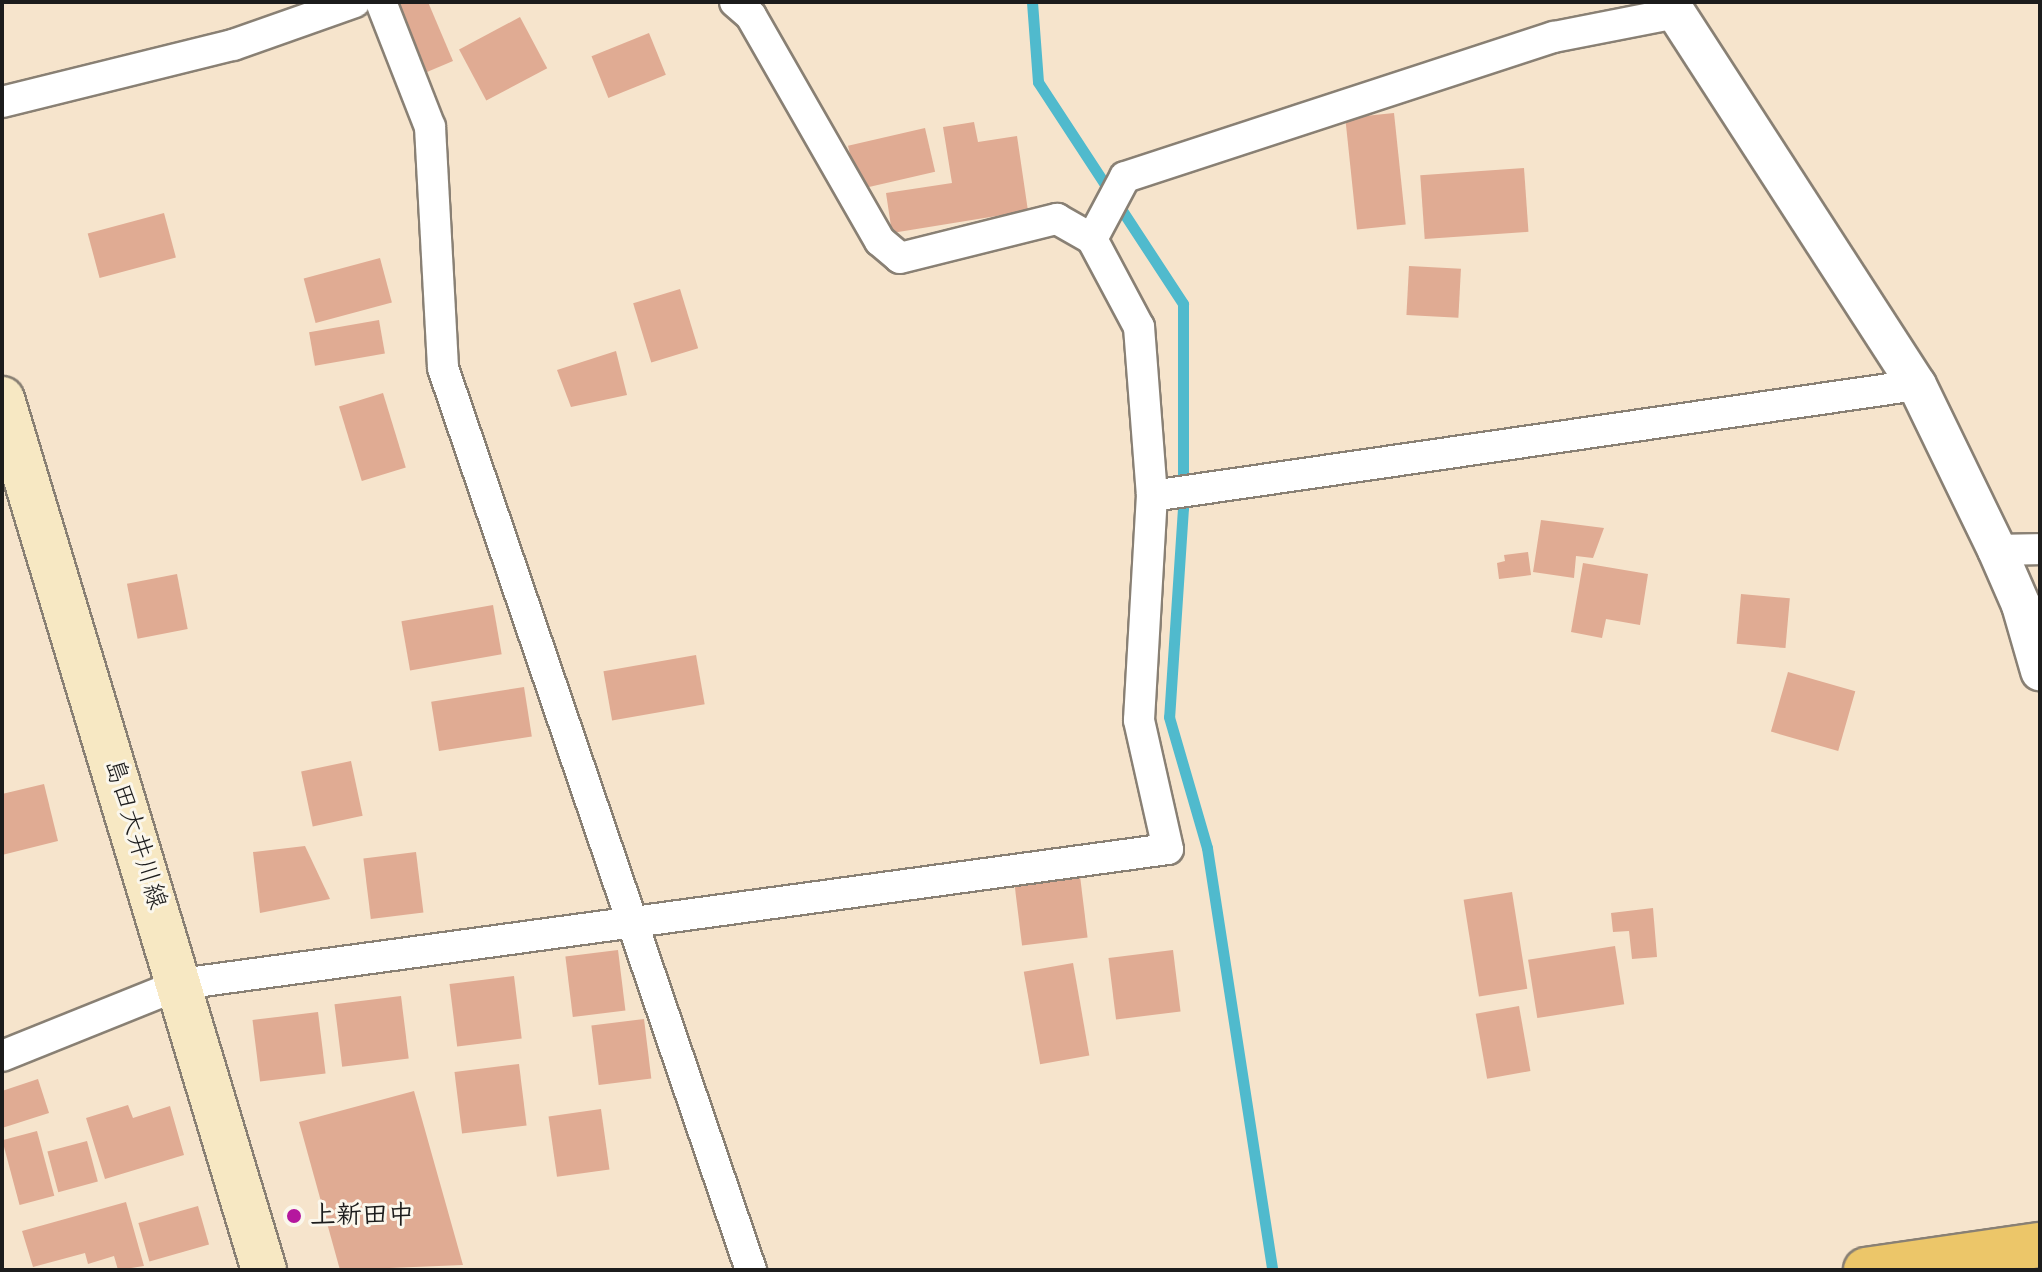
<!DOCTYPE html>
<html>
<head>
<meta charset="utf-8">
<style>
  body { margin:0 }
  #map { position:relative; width:2042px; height:1272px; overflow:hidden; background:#f6e4cc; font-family:Pangolin,"Klee One",sans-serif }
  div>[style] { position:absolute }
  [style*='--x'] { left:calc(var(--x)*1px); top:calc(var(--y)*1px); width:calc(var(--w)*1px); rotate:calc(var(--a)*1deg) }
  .stream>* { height:11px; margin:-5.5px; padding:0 5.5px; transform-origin:5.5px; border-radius:5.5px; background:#50bacd }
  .building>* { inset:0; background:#e0ab93; transform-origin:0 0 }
  .roads { filter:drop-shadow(2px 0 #898074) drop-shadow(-2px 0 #898074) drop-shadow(0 2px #898074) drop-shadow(0 -2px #898074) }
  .minor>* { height:30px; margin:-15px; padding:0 15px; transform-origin:15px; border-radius:15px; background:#fff }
  .tertiary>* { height:38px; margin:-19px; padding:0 19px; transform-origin:19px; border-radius:19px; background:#fff }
  .secondary>* { height:44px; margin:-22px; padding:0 22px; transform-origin:22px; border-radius:22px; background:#f7e8c3 }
  .primary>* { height:44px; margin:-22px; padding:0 22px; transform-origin:22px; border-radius:22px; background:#ecc669 }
  .dots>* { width:22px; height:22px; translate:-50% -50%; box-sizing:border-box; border:4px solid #fbf7ec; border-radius:50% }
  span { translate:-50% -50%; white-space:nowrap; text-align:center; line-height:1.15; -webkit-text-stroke:6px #fbf7ec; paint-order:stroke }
  .street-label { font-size:26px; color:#1c1c1c }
  .poi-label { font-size:26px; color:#1c1c1c; font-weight:700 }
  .left { translate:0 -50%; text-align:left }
  .frame { position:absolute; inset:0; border:4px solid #1c1c1c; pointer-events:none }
</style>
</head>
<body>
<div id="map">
  <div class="stream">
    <i style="--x:1032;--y:2;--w:80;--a:85.7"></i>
    <i style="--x:1038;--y:82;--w:265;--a:56.8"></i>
    <i style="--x:1183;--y:304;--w:204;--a:90"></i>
    <i style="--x:1183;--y:508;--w:209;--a:93.8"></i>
    <i style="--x:1169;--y:717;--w:136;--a:73.8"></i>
    <i style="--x:1207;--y:848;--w:427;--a:81.2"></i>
  </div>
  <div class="building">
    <i style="clip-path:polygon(428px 2px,453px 61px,427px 72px,399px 4px)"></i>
    <i style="left:520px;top:17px;width:58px;height:69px;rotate:62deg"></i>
    <i style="left:649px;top:33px;width:45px;height:62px;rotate:68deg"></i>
    <i style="left:1394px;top:113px;width:112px;height:49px;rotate:84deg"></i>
    <i style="clip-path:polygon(974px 122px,978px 142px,1017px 136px,1028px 211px,892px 233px,886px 193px,952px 183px,943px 127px)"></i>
    <i style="left:925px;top:128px;width:45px;height:79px;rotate:77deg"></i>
    <i style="left:1524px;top:168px;width:64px;height:104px;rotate:86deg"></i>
    <i style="left:164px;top:213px;width:46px;height:79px;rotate:75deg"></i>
    <i style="left:380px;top:258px;width:46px;height:79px;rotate:75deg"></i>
    <i style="left:1409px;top:266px;width:52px;height:49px;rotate:3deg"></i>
    <i style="left:680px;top:289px;width:62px;height:49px;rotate:73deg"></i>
    <i style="left:379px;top:320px;width:34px;height:71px;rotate:80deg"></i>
    <i style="clip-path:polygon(616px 351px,627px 395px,571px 407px,557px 370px)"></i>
    <i style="left:383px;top:393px;width:78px;height:46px;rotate:73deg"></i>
    <i style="clip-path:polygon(1541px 520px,1604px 528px,1593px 558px,1576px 556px,1574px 578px,1533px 572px)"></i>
    <i style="clip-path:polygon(1528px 552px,1531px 575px,1499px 579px,1497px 563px,1505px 561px,1504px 555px)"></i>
    <i style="clip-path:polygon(1583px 563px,1648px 574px,1640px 625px,1606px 619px,1602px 638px,1571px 632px)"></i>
    <i style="left:177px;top:574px;width:56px;height:51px;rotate:79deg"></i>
    <i style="left:1741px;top:594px;width:49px;height:50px;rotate:5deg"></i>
    <i style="left:493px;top:605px;width:50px;height:93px;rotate:80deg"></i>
    <i style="left:696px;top:655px;width:50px;height:94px;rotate:80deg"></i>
    <i style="left:1788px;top:672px;width:70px;height:62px;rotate:16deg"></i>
    <i style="left:524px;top:687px;width:50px;height:94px;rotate:81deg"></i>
    <i style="left:351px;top:761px;width:56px;height:51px;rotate:78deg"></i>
    <i style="clip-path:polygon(44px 784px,58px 841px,2px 855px,2px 794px)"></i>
    <i style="clip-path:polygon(305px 846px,330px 899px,260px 913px,253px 852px)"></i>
    <i style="left:416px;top:852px;width:61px;height:53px;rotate:83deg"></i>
    <i style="left:1080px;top:876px;width:62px;height:66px;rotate:83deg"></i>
    <i style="left:1512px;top:892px;width:98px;height:49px;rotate:81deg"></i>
    <i style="clip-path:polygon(1653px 908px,1657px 957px,1632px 959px,1629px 931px,1613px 932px,1611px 913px)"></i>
    <i style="left:1615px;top:946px;width:59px;height:88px;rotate:81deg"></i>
    <i style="left:618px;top:950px;width:61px;height:53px;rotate:83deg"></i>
    <i style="left:1173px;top:950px;width:62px;height:65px;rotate:83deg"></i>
    <i style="left:1073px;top:963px;width:94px;height:50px;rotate:80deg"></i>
    <i style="left:514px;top:976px;width:63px;height:65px;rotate:83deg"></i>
    <i style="left:401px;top:996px;width:63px;height:67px;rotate:83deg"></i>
    <i style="left:1519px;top:1006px;width:66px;height:44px;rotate:80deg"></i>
    <i style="left:318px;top:1012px;width:62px;height:66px;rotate:83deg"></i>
    <i style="left:644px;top:1019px;width:60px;height:53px;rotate:83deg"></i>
    <i style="left:519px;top:1064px;width:62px;height:65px;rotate:83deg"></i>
    <i style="clip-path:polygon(38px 1079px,49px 1113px,2px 1128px,2px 1091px)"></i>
    <i style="clip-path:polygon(414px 1091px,463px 1265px,340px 1270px,299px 1122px)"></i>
    <i style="clip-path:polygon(128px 1105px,133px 1118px,170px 1106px,184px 1155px,105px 1179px,86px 1118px)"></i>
    <i style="left:601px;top:1109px;width:61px;height:53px;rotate:82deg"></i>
    <i style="left:37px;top:1131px;width:67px;height:36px;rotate:75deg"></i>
    <i style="left:87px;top:1141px;width:42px;height:41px;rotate:75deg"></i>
    <i style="clip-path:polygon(126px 1202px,144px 1266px,118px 1270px,114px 1256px,88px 1264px,85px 1253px,33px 1267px,22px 1231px)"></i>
    <i style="left:198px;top:1206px;width:40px;height:62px;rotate:74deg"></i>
  </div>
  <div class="roads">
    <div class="minor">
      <i style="--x:381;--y:2;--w:134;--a:68.6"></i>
      <i style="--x:430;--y:127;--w:241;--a:86.9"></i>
      <i style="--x:443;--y:368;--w:953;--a:71.15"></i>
      <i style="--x:735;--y:2;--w:21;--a:41"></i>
      <i style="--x:751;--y:16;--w:259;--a:60.2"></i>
      <i style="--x:880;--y:241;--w:26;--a:40"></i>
      <i style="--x:900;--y:258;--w:162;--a:-14"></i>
      <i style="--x:1057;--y:219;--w:40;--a:29.7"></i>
      <i style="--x:1092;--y:239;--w:100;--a:61.9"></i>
      <i style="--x:1139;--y:327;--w:169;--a:85.6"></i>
      <i style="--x:2;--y:102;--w:238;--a:-13.9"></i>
      <i style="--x:233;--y:45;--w:129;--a:-19.4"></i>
      <i style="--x:1092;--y:239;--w:70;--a:-62"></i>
      <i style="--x:1125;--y:177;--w:451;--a:-18.1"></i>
      <i style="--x:1554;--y:37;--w:124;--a:-11.1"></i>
      <i style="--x:1997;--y:550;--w:43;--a:-1.3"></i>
      <i style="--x:2;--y:1056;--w:193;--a:-21.9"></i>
      <i style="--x:181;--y:984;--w:996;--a:-7.79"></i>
      <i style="--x:1168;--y:849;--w:132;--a:-102.7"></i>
      <i style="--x:1139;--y:720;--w:224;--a:-86.7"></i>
      <i style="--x:1152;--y:496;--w:773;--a:-8.26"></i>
    </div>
    <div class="tertiary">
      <i style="--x:1669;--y:2;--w:456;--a:57.1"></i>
      <i style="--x:1917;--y:385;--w:183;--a:64.1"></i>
      <i style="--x:1997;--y:550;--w:60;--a:66.4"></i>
      <i style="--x:2021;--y:605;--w:69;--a:73.9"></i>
    </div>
    <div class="secondary">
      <i style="--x:2;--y:399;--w:910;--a:73.26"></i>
    </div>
    <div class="primary">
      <i style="--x:1866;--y:1270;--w:176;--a:-8.2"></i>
    </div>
  </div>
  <div class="dots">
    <i style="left:294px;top:1216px;background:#b5179e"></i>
  </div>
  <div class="street-label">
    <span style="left:135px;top:834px;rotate:73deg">島田大井川線</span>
  </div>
  <div class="poi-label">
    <span class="left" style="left:310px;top:1216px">上新田中</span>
  </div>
  <div class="frame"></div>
</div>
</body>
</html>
